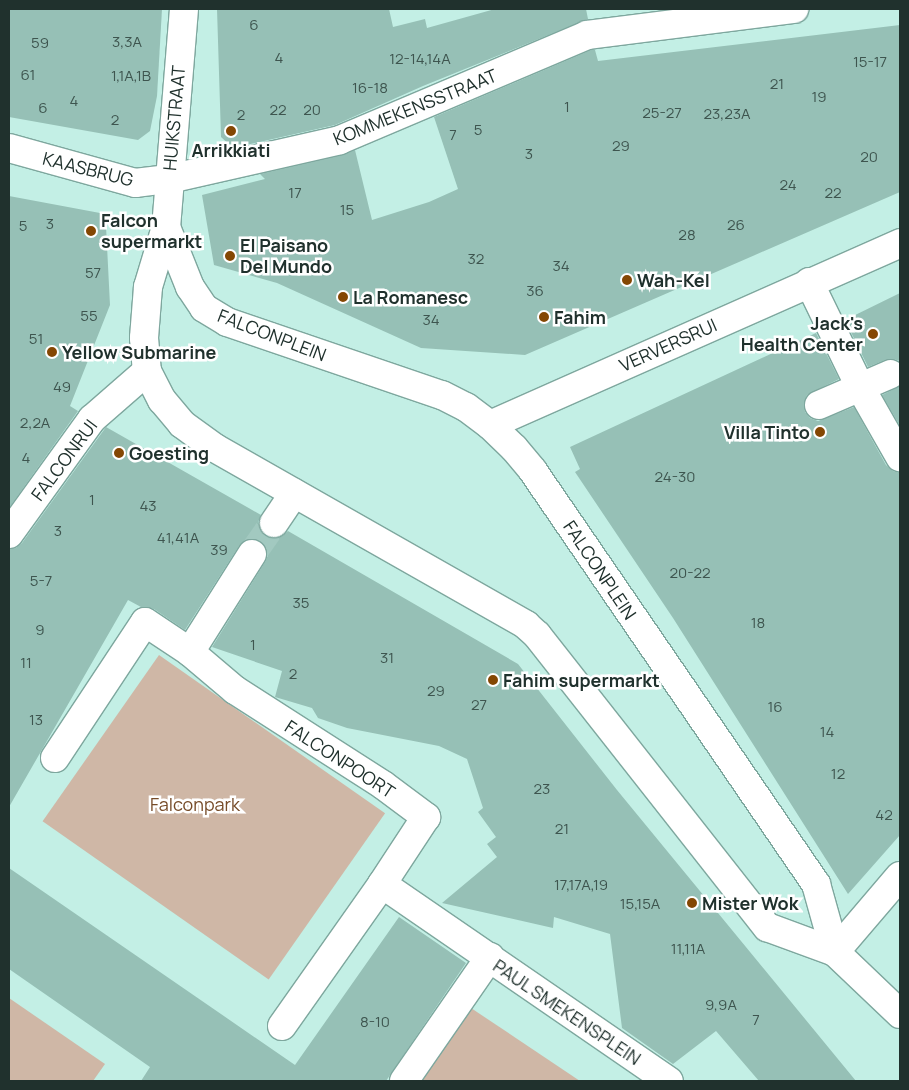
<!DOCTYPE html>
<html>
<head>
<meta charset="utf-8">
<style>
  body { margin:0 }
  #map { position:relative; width:909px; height:1090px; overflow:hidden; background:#c3efe5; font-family:Manrope,sans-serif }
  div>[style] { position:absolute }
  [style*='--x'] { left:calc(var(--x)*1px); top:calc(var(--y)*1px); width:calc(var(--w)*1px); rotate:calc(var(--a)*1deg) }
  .green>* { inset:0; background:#cfb7a6; transform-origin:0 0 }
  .building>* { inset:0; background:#96c0b6 }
  .street-tunnel>* { height:28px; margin-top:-14px; transform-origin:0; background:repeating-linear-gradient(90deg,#a2c9c0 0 28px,transparent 0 42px) }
  .roads { filter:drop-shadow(1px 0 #7ea79e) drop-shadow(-1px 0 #7ea79e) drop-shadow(0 1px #7ea79e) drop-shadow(0 -1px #7ea79e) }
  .street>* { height:28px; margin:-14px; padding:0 14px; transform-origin:14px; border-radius:14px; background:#fff }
  .dots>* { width:14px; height:14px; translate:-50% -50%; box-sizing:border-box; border:2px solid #fff; border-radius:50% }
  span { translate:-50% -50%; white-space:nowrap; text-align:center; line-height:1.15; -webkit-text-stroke:5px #fff; paint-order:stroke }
  .number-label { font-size:15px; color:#3e554f }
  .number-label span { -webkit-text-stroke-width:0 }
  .street-label { font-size:18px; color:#20312d }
  .poi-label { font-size:18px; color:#20312d; font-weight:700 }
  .left { translate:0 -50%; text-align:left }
  .right { translate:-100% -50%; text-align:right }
  .park-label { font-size:18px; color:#764b28 }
  .frame { position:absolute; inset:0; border:10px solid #20312d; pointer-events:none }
</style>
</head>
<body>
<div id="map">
  <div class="green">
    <i style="left:159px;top:655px;width:276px;height:203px;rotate:35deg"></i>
    <i style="clip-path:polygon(9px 998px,105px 1064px,93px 1081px,9px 1081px)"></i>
    <i style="clip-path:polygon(471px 1008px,580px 1081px,421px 1081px)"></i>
  </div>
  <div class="building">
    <i style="clip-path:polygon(9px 9px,162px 9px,157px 96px,150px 131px,138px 140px,9px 117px)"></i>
    <i style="clip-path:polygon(217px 9px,389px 9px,393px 27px,425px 19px,427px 28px,495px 9px,586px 9px,588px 19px,423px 86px,335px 125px,233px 148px,221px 137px)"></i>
    <i style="clip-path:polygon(900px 25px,900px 192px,525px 355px,421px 348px,277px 283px,214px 265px,202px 195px,265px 179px,260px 174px,343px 155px,355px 150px,372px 220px,429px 202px,458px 189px,434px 117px,591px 50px,595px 50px,598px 61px)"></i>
    <i style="clip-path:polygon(9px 196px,100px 213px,106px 226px,110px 305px,70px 406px,78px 411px,9px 508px)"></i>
    <i style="clip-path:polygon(900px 293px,900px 361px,893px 359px,885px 360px,868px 367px,845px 320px)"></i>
    <i style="clip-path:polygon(816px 333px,839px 379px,807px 395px,804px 403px,805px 412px,810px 418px,818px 421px,854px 407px,886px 465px,893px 471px,900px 473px,900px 835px,848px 894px,673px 618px,575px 472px,580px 469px,570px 447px)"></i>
    <i style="clip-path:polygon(900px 386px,900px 426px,882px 395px)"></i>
    <i style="clip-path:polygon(106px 427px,261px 515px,258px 522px,260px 529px,266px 536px,273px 538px,280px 537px,288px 531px,518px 664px,617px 790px,856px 1081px,759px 1081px,716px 1031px,673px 1064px,622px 1028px,610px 934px,554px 917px,553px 928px,442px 903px,497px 857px,487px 844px,496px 837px,478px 812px,483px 808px,467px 759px,439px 746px,347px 728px,318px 718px,312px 708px,275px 697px,282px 671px,212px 647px,265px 562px,268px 555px,266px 547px,260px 541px,253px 538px,245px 540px,239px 546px,185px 630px,154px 609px,141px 607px,128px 600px,9px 807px,9px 549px,16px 548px,22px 543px)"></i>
    <i style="clip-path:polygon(9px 868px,295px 1065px,399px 917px,466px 963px,386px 1081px,141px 1081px,150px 1067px,9px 969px)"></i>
  </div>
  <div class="street-tunnel">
    <i style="--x:252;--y:554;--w:38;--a:-55"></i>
  </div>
  <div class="roads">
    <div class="street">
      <i style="--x:184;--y:9;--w:219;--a:94.7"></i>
      <i style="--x:166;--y:227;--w:63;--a:106.7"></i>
      <i style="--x:148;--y:287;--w:51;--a:94.5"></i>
      <i style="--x:144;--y:338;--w:33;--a:85"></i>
      <i style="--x:147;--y:371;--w:33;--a:63"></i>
      <i style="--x:162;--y:400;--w:31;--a:50"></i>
      <i style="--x:182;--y:424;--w:41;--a:36"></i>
      <i style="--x:215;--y:448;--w:358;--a:29.6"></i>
      <i style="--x:526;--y:625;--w:15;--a:42"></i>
      <i style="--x:537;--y:635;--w:372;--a:51.8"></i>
      <i style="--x:767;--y:927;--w:72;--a:20.2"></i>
      <i style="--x:835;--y:952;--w:90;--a:43.6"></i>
      <i style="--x:9;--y:148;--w:131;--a:15.5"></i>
      <i style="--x:135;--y:183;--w:34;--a:-7"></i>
      <i style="--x:169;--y:179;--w:175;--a:-12.8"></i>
      <i style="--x:340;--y:140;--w:268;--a:-23"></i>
      <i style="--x:587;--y:35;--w:209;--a:-7.2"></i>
      <i style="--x:166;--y:227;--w:65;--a:68.2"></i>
      <i style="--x:190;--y:287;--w:25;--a:56"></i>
      <i style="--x:204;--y:308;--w:27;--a:31"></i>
      <i style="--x:227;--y:322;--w:227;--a:18.8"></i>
      <i style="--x:442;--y:395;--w:27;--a:27"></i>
      <i style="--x:466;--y:407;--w:30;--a:37"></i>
      <i style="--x:490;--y:425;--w:33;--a:44"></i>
      <i style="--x:514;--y:448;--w:30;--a:50"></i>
      <i style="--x:533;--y:471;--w:501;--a:55.58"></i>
      <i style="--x:816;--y:884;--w:71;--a:74.4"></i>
      <i style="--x:809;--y:282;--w:117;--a:64.1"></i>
      <i style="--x:860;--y:387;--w:81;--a:60.3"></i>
      <i style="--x:819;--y:405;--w:78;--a:-23.3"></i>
      <i style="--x:490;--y:425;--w:449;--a:-23.9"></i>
      <i style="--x:274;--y:523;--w:36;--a:-56"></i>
      <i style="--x:9;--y:534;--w:142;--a:-54.2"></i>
      <i style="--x:92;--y:419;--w:73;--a:-41.1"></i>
      <i style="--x:252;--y:554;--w:116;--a:122.3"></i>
      <i style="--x:190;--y:652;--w:59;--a:40.2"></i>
      <i style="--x:235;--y:690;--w:176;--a:32.7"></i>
      <i style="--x:383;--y:785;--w:54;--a:36.7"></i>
      <i style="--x:426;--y:817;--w:80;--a:123.3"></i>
      <i style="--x:55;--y:758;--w:163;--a:-56.5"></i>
      <i style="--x:145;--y:622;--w:54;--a:33.7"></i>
      <i style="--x:835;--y:952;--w:100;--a:-49.5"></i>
      <i style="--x:282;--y:1026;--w:174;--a:-54.8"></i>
      <i style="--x:382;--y:884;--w:348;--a:34.5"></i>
      <i style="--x:404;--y:1081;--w:151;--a:-55.3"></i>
    </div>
  </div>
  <div class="dots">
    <i style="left:231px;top:131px;background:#844703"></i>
    <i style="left:91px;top:231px;background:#844703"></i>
    <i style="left:230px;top:256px;background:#844703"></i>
    <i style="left:627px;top:280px;background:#844703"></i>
    <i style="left:343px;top:297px;background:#844703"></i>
    <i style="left:544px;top:317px;background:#844703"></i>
    <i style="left:873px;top:334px;background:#844703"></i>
    <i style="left:52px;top:352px;background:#844703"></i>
    <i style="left:820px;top:432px;background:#844703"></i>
    <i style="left:119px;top:453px;background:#844703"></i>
    <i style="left:493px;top:680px;background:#844703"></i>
    <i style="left:692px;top:903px;background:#844703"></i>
  </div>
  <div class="number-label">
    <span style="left:254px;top:25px">6</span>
    <span style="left:127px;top:42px">3,3A</span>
    <span style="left:40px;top:43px">59</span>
    <span style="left:279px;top:58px">4</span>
    <span style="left:420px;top:59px">12-14,14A</span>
    <span style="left:870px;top:62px">15-17</span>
    <span style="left:28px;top:75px">61</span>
    <span style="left:131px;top:76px">1,1A,1B</span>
    <span style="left:777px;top:84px">21</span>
    <span style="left:370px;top:88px">16-18</span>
    <span style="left:819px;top:97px">19</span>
    <span style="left:74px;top:101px">4</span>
    <span style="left:567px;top:107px">1</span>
    <span style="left:43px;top:108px">6</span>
    <span style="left:278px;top:110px">22</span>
    <span style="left:312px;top:110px">20</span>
    <span style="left:662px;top:113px">25-27</span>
    <span style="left:727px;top:114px">23,23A</span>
    <span style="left:241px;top:115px">2</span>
    <span style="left:115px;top:120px">2</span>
    <span style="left:478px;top:130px">5</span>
    <span style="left:453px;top:135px">7</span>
    <span style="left:621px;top:146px">29</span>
    <span style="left:529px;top:154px">3</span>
    <span style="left:869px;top:157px">20</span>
    <span style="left:788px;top:185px">24</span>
    <span style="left:295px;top:193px">17</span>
    <span style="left:833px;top:193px">22</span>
    <span style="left:347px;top:210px">15</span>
    <span style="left:50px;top:224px">3</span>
    <span style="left:736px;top:225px">26</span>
    <span style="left:23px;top:226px">5</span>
    <span style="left:687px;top:235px">28</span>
    <span style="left:476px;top:259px">32</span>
    <span style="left:561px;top:266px">34</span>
    <span style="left:93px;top:273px">57</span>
    <span style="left:535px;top:291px">36</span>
    <span style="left:89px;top:316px">55</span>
    <span style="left:431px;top:320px">34</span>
    <span style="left:36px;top:339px">51</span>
    <span style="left:62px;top:387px">49</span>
    <span style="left:35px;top:423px">2,2A</span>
    <span style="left:26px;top:458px">4</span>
    <span style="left:675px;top:477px">24-30</span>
    <span style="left:92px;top:500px">1</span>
    <span style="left:148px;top:506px">43</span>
    <span style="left:58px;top:531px">3</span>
    <span style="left:178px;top:538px">41,41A</span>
    <span style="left:219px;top:550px">39</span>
    <span style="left:690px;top:573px">20-22</span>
    <span style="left:41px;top:581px">5-7</span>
    <span style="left:301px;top:603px">35</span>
    <span style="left:758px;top:623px">18</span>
    <span style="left:40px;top:630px">9</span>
    <span style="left:253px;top:645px">1</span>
    <span style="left:387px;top:658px">31</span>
    <span style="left:26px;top:663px">11</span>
    <span style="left:293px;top:674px">2</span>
    <span style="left:436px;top:691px">29</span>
    <span style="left:479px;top:705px">27</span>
    <span style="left:775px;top:707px">16</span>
    <span style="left:36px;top:720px">13</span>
    <span style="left:827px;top:732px">14</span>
    <span style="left:838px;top:774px">12</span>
    <span style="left:542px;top:789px">23</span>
    <span style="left:884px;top:815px">42</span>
    <span style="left:562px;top:829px">21</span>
    <span style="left:581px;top:885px">17,17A,19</span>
    <span style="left:640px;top:904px">15,15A</span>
    <span style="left:688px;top:949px">11,11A</span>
    <span style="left:721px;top:1005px">9,9A</span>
    <span style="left:756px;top:1020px">7</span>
    <span style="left:375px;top:1022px">8-10</span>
  </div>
  <div class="street-label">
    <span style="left:415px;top:107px;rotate:-22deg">KOMMEKENSSTRAAT</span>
    <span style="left:174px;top:118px;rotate:-85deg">HUIKSTRAAT</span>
    <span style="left:88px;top:169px;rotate:14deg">KAASBRUG</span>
    <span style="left:272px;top:335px;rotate:21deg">FALCONPLEIN</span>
    <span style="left:668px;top:345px;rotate:-24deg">VERVERSRUI</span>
    <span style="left:64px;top:460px;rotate:-53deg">FALCONRUI</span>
    <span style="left:600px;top:570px;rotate:56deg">FALCONPLEIN</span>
    <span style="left:340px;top:759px;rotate:33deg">FALCONPOORT</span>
    <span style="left:567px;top:1012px;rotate:34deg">PAUL SMEKENSPLEIN</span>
  </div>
  <div class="poi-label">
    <span style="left:231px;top:150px">Arrikkiati</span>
    <span class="left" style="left:101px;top:231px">Falcon<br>supermarkt</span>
    <span class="left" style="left:240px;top:256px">El Paisano<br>Del Mundo</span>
    <span class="left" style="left:637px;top:280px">Wah-Kel</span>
    <span class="left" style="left:353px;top:297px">La Romanesc</span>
    <span class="left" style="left:554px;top:317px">Fahim</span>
    <span class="right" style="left:863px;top:334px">Jack's<br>Health Center</span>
    <span class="left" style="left:62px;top:352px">Yellow Submarine</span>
    <span class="right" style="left:810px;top:432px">Villa Tinto</span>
    <span class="left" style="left:129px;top:453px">Goesting</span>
    <span class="left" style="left:503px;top:680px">Fahim supermarkt</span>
    <span class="left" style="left:702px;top:903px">Mister Wok</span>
  </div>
  <div class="park-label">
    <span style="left:195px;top:804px">Falconpark</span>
  </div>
  <div class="frame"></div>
</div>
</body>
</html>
